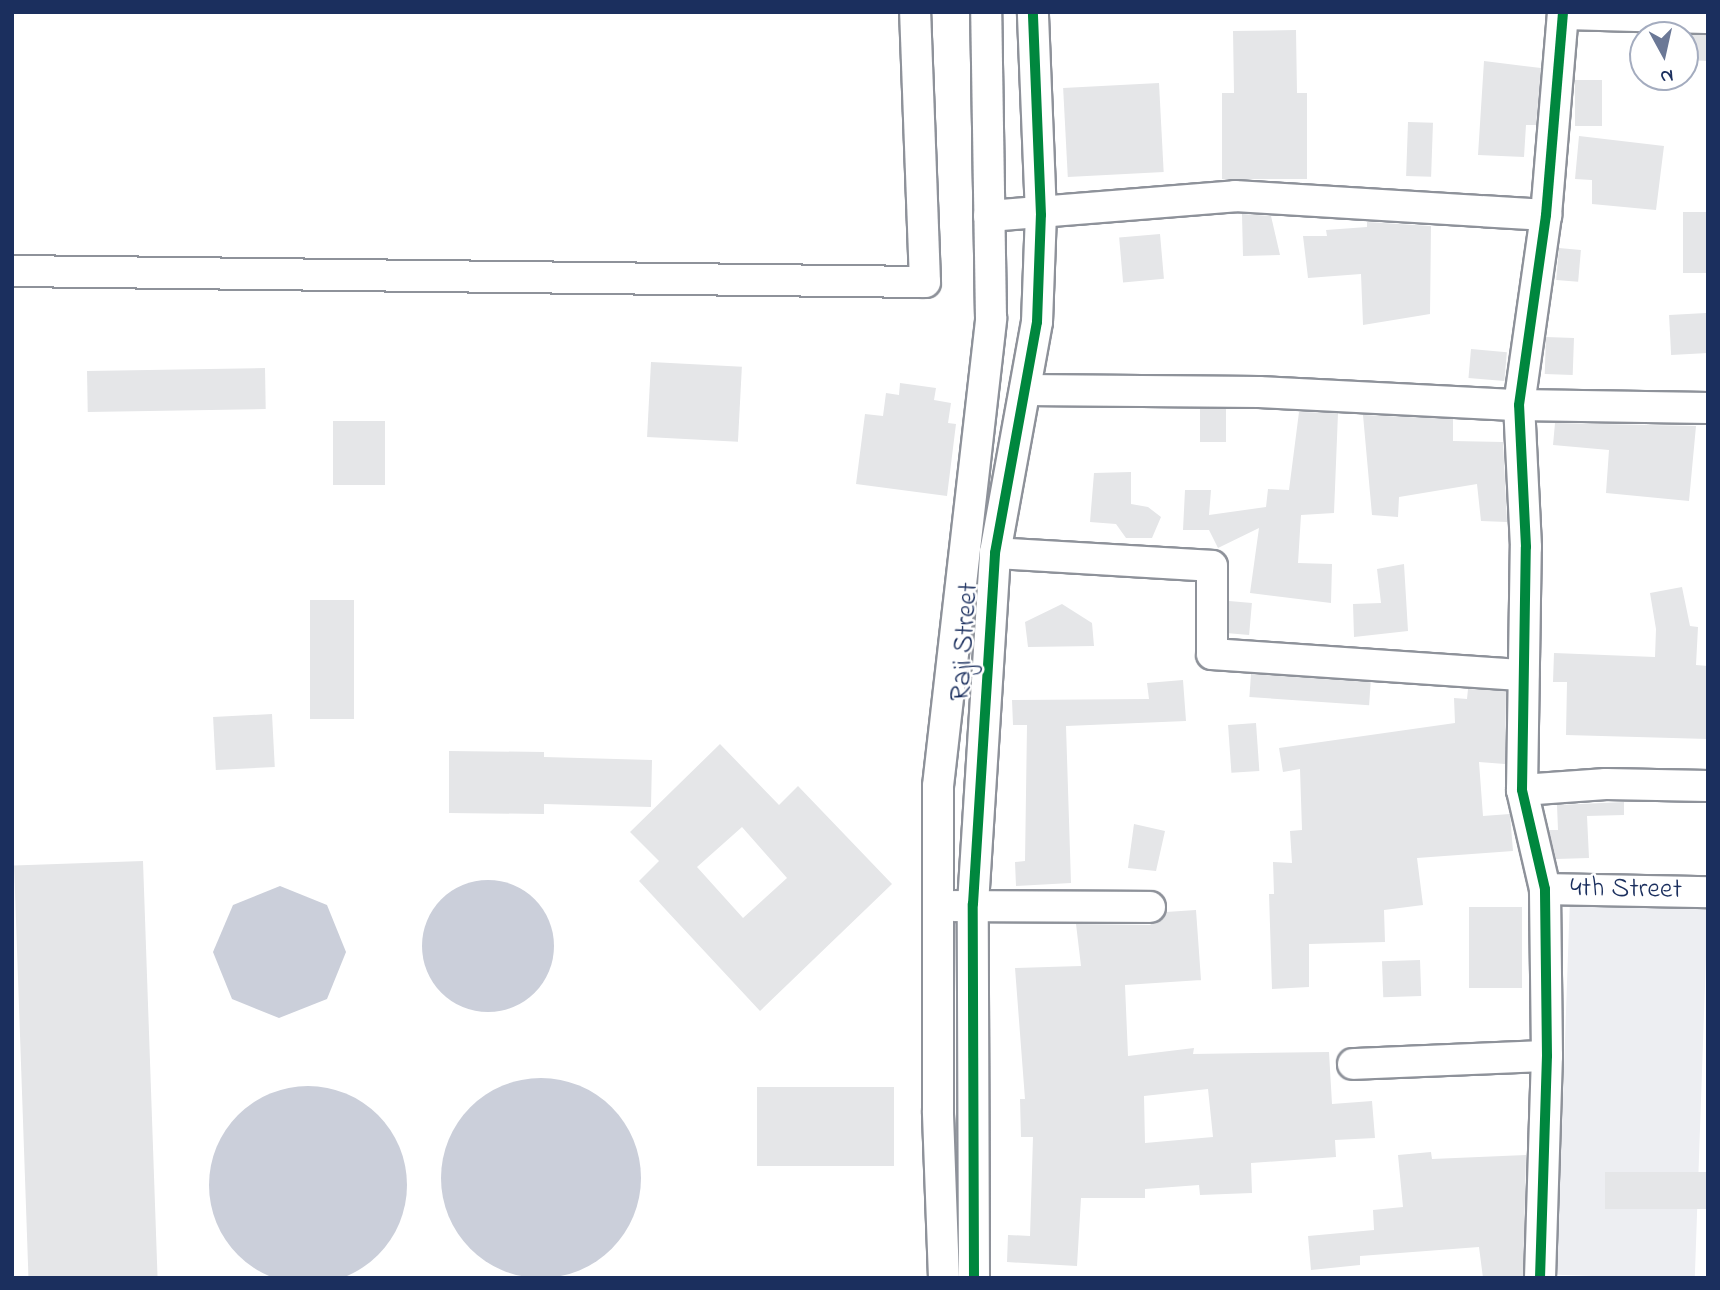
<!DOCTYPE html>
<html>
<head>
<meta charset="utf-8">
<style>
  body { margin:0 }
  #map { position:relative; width:1720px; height:1290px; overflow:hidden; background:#fff; font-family:"Indie Flower",sans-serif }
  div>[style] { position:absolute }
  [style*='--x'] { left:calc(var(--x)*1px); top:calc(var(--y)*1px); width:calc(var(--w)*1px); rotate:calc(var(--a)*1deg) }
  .green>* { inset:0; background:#edeef2; transform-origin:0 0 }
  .water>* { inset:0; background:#cbcfda }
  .round { border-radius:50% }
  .building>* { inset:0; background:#e5e6e8; transform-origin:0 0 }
  .roads { filter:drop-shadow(2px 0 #8e929a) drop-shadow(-2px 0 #8e929a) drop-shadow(0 2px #8e929a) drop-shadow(0 -2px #8e929a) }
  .minor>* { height:30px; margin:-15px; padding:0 15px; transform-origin:15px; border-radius:15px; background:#fff }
  .cycleway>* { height:10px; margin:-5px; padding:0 5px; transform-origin:5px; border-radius:5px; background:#00873e }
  span { translate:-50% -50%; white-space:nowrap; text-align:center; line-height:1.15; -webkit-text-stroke:5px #fff; paint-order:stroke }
  .street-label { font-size:28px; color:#1b2f5e }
  .frame { position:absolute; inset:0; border:14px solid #1b2f5e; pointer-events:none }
  .north { position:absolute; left:1629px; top:21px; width:70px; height:70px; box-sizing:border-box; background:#fff; border:2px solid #a4acbf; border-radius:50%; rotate:172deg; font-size:19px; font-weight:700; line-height:28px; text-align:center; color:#1b2f5e }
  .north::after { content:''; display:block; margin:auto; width:24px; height:32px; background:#6b7896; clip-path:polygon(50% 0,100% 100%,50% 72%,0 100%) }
</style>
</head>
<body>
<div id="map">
  <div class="green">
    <i style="left:1570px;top:897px;width:138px;height:378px;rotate:2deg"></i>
  </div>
  <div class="water">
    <i class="round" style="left:422px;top:880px;width:132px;height:132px"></i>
    <i style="clip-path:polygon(280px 886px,327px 905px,346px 952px,327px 999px,279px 1018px,232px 999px,213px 952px,233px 905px)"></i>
    <i class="round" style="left:441px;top:1078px;width:200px;height:200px"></i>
    <i class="round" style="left:209px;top:1086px;width:198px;height:198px"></i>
  </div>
  <div class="building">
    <i style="clip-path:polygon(1296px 30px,1297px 93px,1307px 93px,1307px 179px,1222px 179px,1222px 93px,1234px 93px,1233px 31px)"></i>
    <i style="clip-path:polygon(1642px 34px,1708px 35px,1708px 61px,1685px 60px,1685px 35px,1643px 35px,1641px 55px)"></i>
    <i style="clip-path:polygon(1484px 61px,1541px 68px,1536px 125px,1526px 125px,1524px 157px,1478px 155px)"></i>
    <i style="left:1575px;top:80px;width:27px;height:46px"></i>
    <i style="left:1159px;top:83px;width:89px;height:96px;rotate:87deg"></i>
    <i style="left:1408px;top:122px;width:25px;height:54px;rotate:2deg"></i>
    <i style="clip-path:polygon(1579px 136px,1664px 146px,1656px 210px,1592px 204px,1592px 180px,1575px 179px)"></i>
    <i style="left:1683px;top:212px;width:25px;height:61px"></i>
    <i style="clip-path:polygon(1242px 214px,1271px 216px,1280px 255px,1243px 256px)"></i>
    <i style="clip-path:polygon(1367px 222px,1431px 226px,1430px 314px,1363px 325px,1361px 274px,1308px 278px,1303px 236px,1327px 236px,1326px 230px,1367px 227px)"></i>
    <i style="left:1160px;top:234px;width:45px;height:41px;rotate:85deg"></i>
    <i style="left:1559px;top:248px;width:22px;height:32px;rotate:5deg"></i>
    <i style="left:1706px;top:313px;width:40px;height:37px;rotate:87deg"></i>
    <i style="left:1546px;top:337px;width:28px;height:37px;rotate:2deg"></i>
    <i style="left:1471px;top:349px;width:36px;height:29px;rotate:5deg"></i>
    <i style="left:651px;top:362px;width:91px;height:75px;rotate:3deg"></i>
    <i style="left:265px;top:368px;width:41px;height:178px;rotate:89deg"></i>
    <i style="clip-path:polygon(900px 383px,936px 388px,934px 400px,951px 403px,948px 423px,956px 424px,947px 496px,856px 484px,865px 414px,883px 416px,886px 393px,899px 395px)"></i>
    <i style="left:1226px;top:409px;width:33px;height:26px;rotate:90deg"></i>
    <i style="clip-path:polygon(1299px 412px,1338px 413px,1334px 513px,1301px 515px,1298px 563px,1332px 564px,1331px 603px,1250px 593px,1259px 528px,1218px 548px,1209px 530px,1183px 530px,1185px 490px,1211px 490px,1209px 515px,1266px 507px,1268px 489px,1289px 490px)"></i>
    <i style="clip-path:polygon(1363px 415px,1453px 419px,1453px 441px,1503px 442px,1507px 522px,1481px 521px,1477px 484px,1399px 497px,1398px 517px,1372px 515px)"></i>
    <i style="left:333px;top:421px;width:52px;height:64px"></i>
    <i style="clip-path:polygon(1555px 423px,1696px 426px,1689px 501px,1606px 493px,1609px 450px,1553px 445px)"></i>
    <i style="clip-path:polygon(1131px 472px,1131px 504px,1148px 507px,1161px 517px,1152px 538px,1126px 538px,1116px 524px,1090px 522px,1094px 473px)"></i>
    <i style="clip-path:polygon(1404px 564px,1408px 631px,1354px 637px,1353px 604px,1381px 603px,1377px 569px)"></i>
    <i style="clip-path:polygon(1682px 587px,1690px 626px,1698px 627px,1696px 665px,1708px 666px,1708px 739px,1566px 735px,1567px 682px,1553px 682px,1554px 653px,1655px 657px,1656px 629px,1650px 593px)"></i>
    <i style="left:354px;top:600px;width:119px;height:44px;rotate:90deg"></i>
    <i style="left:1229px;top:601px;width:23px;height:32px;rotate:5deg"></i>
    <i style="clip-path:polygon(1062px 604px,1092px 623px,1094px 646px,1028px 647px,1025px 622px)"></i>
    <i style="left:1251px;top:674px;width:120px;height:23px;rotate:4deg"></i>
    <i style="clip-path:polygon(1183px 680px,1186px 721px,1066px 726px,1071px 883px,1016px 886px,1015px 862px,1025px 861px,1027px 725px,1013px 725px,1012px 700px,1149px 699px,1147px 683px)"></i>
    <i style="clip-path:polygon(1468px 689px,1506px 691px,1505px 764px,1479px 762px,1483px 816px,1510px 814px,1513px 851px,1417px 858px,1423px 905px,1384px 910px,1385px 942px,1309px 944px,1309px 987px,1272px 989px,1269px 894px,1274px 894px,1273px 862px,1292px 863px,1290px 831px,1302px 830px,1300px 769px,1283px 772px,1279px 748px,1455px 723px,1454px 698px,1467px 699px)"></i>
    <i style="left:272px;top:714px;width:53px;height:59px;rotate:87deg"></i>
    <i style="left:1256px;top:723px;width:48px;height:28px;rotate:86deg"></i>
    <i style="clip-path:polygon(evenodd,720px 744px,779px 805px,798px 786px,892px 884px,760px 1011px,639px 881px,659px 861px,630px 832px,720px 744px,742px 827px,787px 878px,743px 918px,697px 867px,742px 827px)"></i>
    <i style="clip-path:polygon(449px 751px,544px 752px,544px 757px,652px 760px,651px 807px,544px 804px,544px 814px,449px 813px)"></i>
    <i style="clip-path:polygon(1624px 802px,1624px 815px,1587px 816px,1589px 858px,1556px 859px,1549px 830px,1558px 830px,1557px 805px)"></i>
    <i style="clip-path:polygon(1134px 824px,1165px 831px,1156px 871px,1128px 868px)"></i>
    <i style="left:143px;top:861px;width:417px;height:129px;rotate:88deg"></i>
    <i style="left:1469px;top:907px;width:53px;height:81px"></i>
    <i style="clip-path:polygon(evenodd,1196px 910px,1201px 980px,1125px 985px,1128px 1056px,1194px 1048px,1193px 1054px,1329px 1052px,1332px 1104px,1372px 1101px,1375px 1138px,1335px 1140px,1336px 1157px,1251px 1163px,1252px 1193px,1200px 1195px,1199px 1185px,1145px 1189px,1145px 1198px,1081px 1198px,1077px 1266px,1007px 1262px,1008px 1235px,1030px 1236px,1033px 1137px,1021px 1137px,1020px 1099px,1025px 1099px,1015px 968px,1081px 966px,1076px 924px,1150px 925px,1166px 912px,1196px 910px,1208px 1089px,1213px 1137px,1145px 1143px,1144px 1096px,1208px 1089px)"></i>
    <i style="left:1420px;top:960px;width:36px;height:38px;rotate:88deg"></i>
    <i style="left:757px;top:1087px;width:137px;height:79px"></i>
    <i style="clip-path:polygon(1431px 1152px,1432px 1159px,1526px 1155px,1523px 1278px,1483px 1278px,1479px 1247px,1360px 1256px,1360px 1265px,1311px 1270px,1308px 1236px,1374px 1230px,1373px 1210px,1403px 1207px,1398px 1155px)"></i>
    <i style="left:1708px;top:1172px;width:37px;height:103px;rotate:90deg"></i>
  </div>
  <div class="roads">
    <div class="minor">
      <i style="--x:1563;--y:14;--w:145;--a:1.6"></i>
      <i style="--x:989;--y:216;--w:247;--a:-4.6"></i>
      <i style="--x:1235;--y:196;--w:312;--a:3.5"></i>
      <i style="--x:12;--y:271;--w:913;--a:0.69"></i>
      <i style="--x:925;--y:282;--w:270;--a:-92.1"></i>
      <i style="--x:1025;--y:390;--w:234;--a:0.5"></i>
      <i style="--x:1259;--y:392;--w:260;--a:2.9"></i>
      <i style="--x:1519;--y:405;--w:189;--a:0.9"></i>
      <i style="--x:995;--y:553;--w:217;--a:3.4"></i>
      <i style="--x:1212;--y:566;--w:88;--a:90"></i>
      <i style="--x:1212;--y:654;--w:312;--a:3.9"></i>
      <i style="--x:1522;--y:790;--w:84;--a:-4.1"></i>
      <i style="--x:1606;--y:784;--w:102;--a:1.1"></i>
      <i style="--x:1545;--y:889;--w:163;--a:1.1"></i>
      <i style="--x:954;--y:906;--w:196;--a:0.3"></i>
      <i style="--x:1353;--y:1064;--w:194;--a:-2.4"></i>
      <i style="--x:944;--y:1278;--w:167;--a:-92.1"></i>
      <i style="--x:938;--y:1111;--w:325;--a:-90"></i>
      <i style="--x:938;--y:786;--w:471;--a:-83.5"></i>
      <i style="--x:991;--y:318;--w:306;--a:-90.9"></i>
      <i style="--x:974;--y:1278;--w:374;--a:-90.2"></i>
      <i style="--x:973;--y:904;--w:352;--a:-86.4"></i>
      <i style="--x:995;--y:553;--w:235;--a:-79.7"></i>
      <i style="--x:1037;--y:322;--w:107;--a:-87.9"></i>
      <i style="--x:1041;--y:215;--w:203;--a:-92.3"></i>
      <i style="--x:1540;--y:1278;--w:222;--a:-88.2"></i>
      <i style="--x:1547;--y:1056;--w:167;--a:-90.7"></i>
      <i style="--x:1545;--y:889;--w:102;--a:-103.1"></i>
      <i style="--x:1522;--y:790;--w:243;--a:-89.1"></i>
      <i style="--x:1526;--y:547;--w:142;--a:-92.8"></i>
      <i style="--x:1519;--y:405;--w:192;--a:-81.9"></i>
      <i style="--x:1546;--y:215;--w:204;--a:-85.2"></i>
    </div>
  </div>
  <div class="cycleway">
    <i style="--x:974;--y:1278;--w:374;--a:-90.2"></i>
    <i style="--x:973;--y:904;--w:352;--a:-86.4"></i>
    <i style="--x:995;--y:553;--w:235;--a:-79.7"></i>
    <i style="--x:1037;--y:322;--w:107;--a:-87.9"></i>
    <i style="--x:1041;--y:215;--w:203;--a:-92.3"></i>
    <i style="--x:1540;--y:1278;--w:222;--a:-88.2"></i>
    <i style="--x:1547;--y:1056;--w:167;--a:-90.7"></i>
    <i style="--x:1545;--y:889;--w:102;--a:-103.1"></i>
    <i style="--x:1522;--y:790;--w:243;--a:-89.1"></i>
    <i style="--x:1526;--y:547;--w:142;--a:-92.8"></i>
    <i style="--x:1519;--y:405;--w:192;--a:-81.9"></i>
    <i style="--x:1546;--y:215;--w:204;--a:-85.2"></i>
  </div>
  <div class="street-label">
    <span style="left:966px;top:642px;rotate:-86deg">Raji Street</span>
    <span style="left:1626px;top:890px;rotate:1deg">4th Street</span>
  </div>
  <div class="frame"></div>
  <div class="north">N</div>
</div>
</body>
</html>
